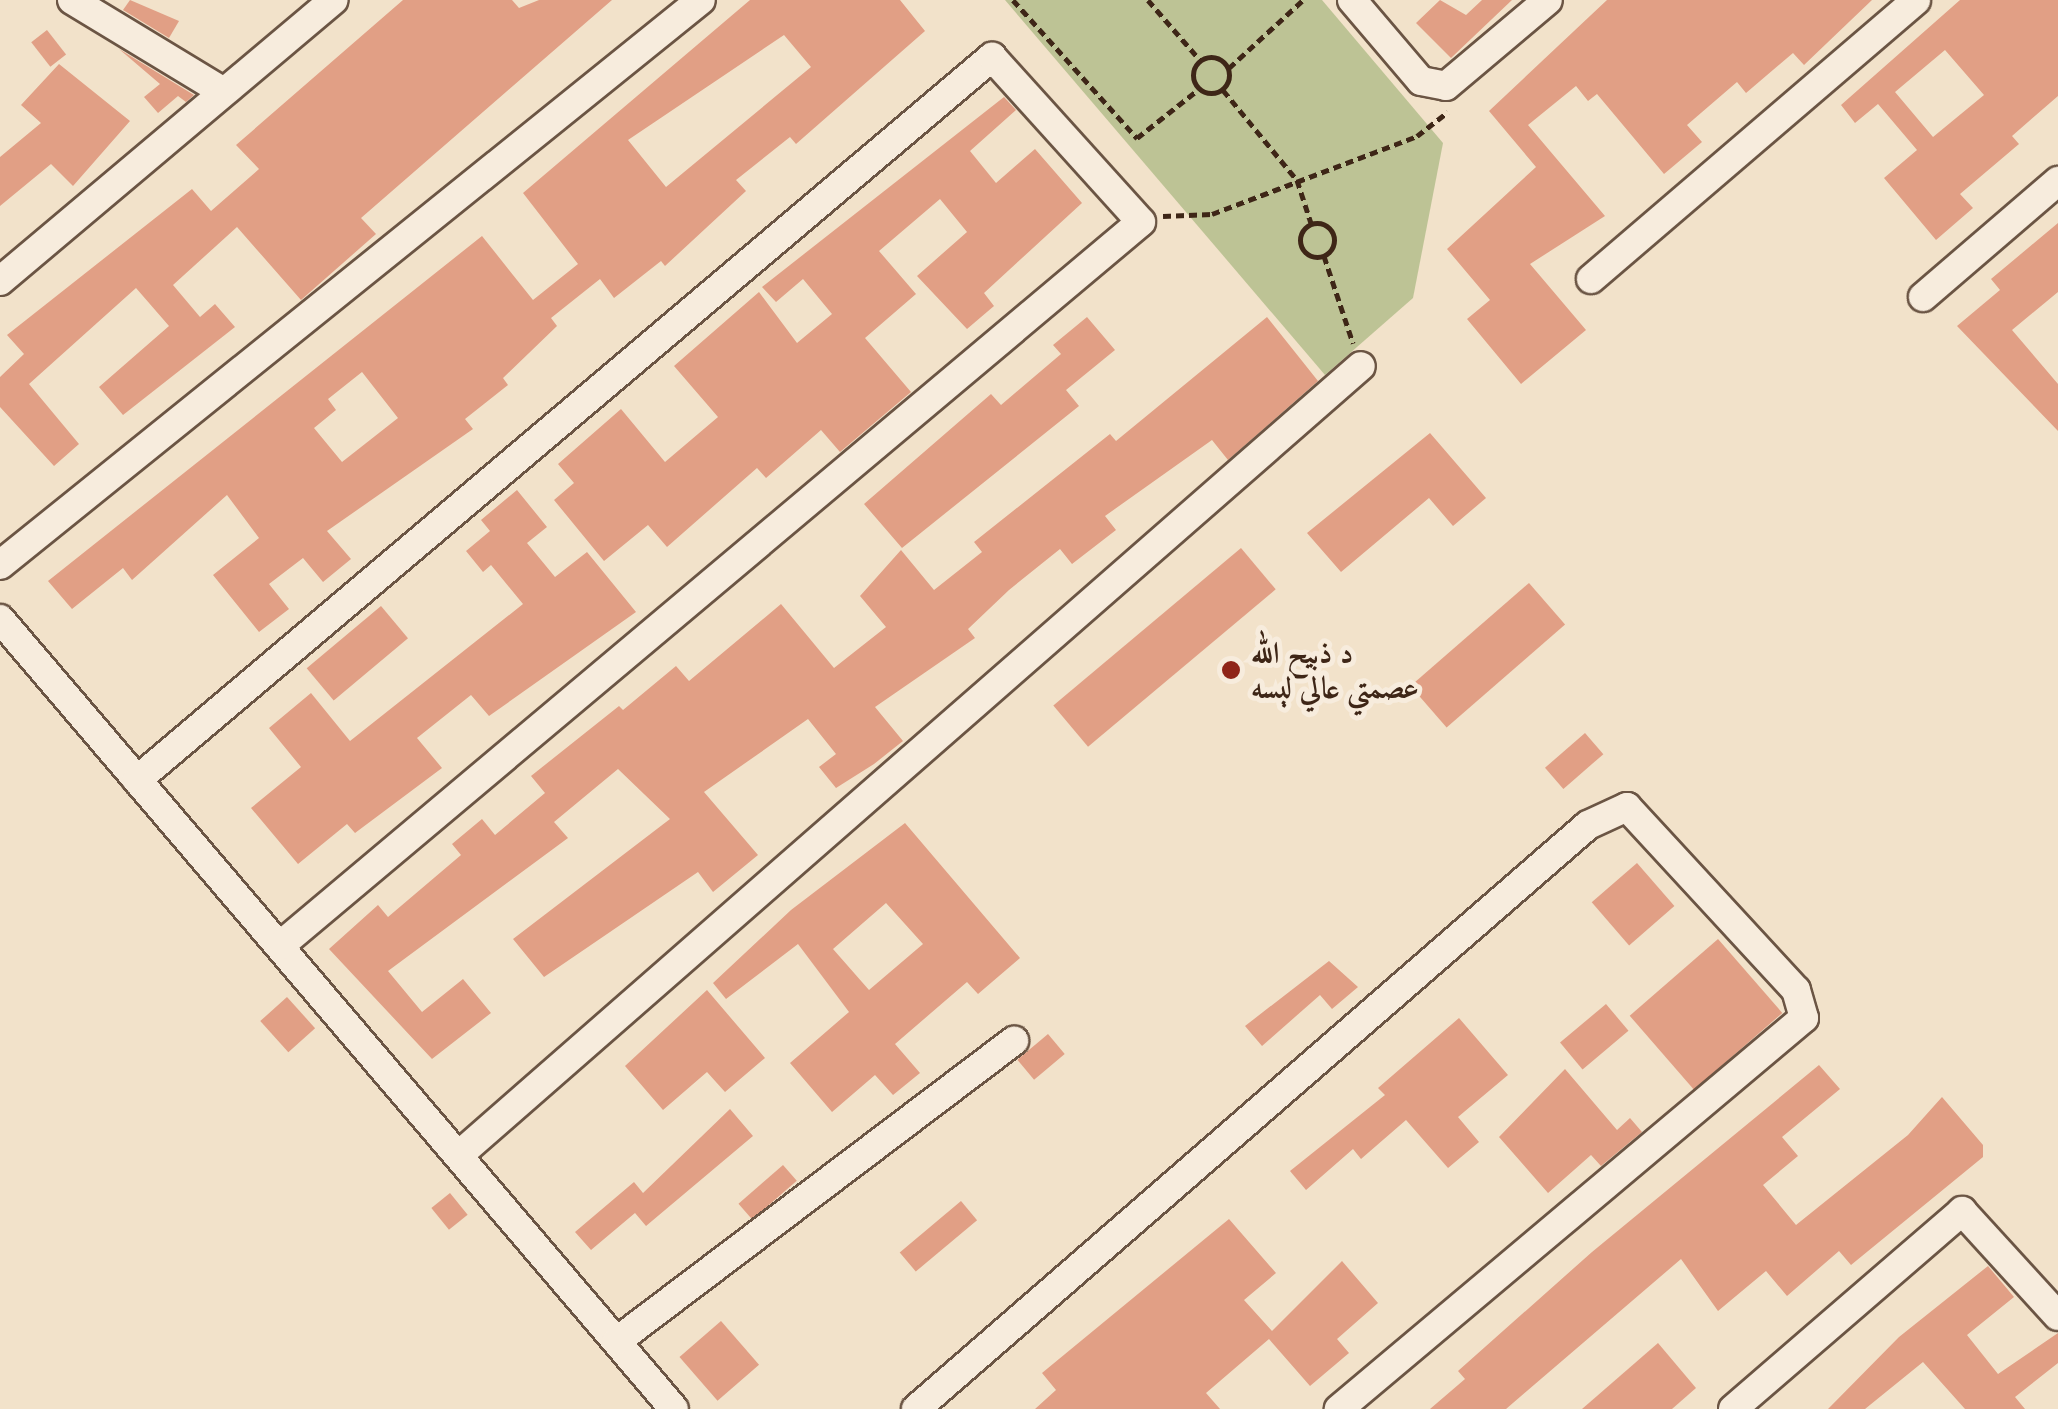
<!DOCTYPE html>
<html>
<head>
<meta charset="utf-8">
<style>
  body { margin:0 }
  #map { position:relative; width:2058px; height:1409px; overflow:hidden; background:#f2e2ca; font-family:"Libre Caslon Text",Amiri,serif }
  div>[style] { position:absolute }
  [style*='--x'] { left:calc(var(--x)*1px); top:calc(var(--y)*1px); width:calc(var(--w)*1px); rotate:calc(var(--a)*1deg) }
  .green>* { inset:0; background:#bdc395 }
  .building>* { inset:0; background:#e19f85; transform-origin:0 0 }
  .path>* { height:5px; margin-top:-2.5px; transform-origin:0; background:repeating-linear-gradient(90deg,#3e2617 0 8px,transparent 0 13px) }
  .path>.ring { margin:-2.5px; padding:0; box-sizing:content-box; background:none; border:5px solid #3e2617; border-radius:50% }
  .roads { filter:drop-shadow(2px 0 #6b5544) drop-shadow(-2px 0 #6b5544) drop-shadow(0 2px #6b5544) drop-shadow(0 -2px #6b5544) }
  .minor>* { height:28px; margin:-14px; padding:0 14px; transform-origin:14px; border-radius:14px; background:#f7ecdd }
  .dots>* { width:28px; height:28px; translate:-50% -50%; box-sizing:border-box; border:5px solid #f7ecdd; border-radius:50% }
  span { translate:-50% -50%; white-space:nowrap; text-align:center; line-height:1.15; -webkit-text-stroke:10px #f7ecdd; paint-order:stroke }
  .poi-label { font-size:30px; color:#3e2617; font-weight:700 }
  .left { translate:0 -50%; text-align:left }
</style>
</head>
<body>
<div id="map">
  <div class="green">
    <i style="clip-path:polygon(1005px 0,1322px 0,1443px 143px,1413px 298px,1325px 375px)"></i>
  </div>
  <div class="building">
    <i style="clip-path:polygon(130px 0,179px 21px,169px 38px,123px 10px)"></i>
    <i style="clip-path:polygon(403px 0,512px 0,519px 8px,539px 0,612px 0,361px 218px,376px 234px,301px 300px,237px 227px,173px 285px,200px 317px,215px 304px,235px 327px,123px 415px,99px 387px,169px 326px,136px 288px,29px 384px,79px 444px,54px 466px,0 407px,0 377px,24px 354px,7px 335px,192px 189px,211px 211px,259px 169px,236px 145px)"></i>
    <i style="clip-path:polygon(evenodd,750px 0,900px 0,925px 31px,796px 144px,790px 137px,736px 180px,746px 191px,665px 266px,661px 261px,614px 298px,600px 279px,551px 318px,557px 326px,503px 378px,508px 385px,465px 419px,473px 429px,327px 531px,351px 559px,323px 582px,303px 558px,269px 584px,289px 609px,259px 632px,213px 575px,259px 538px,227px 495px,132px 580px,123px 568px,72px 609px,48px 581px,482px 236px,533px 300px,578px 264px,523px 193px,750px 0,784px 35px,811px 67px,666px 187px,628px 140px,784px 35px,750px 0,362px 372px,398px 418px,342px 462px,314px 428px,336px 410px,328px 399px,362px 372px)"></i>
    <i style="clip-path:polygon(1440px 0,1466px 15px,1482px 0,1512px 0,1451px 58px,1416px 23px)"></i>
    <i style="clip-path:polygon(1607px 0,1872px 0,1804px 65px,1793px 53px,1746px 93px,1737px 82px,1687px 125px,1702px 142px,1664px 174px,1597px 94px,1588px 101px,1576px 86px,1528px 125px,1605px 216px,1530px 264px,1586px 330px,1521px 384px,1467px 319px,1490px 300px,1447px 249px,1536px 167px,1489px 111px)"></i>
    <i style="clip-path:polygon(evenodd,1960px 0,2058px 0,2058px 96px,2012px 136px,2019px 144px,1960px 194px,1973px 208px,1936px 240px,1884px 178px,1917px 150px,1878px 104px,1855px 123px,1841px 105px,1960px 0,1945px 50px,1984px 95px,1933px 137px,1895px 92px,1945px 50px)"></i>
    <i style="left:47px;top:30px;width:31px;height:20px;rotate:52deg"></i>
    <i style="clip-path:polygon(119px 49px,194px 95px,186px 102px,178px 96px,158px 113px,144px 97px,160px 84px)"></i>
    <i style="clip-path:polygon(59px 64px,130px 121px,73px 186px,51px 164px,0 206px,0 157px,41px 123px,21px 105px)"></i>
    <i style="clip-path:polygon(1004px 97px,1016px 110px,970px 151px,996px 183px,1035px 149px,1082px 203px,984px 293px,994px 306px,967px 329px,917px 276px,967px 232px,940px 199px,879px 251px,916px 294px,865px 338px,911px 392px,840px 452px,821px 430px,766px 478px,757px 468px,667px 547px,648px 525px,604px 561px,554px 500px,574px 483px,558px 464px,621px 409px,665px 462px,718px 417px,674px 366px,759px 292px,797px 343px,832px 314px,803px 279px,776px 302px,762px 287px)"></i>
    <i style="clip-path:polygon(2058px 223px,2058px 292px,2012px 330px,2058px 384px,2058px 431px,1957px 326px,2000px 290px,1991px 279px)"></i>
    <i style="clip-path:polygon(1087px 317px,1115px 350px,1066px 390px,1079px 406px,902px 548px,864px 504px,991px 394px,1001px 405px,1061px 354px,1053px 345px)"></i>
    <i style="clip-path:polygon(1267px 317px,1318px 381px,1228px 460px,1212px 440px,1105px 516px,1116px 530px,1072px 564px,1060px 549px,1009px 590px,968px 629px,975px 638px,875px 707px,903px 741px,874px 764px,836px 788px,819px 767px,836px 754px,808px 719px,704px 792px,758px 855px,713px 892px,698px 872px,544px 977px,513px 939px,670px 819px,618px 769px,554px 822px,568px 838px,388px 971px,422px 1012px,463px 979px,491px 1013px,432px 1059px,329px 949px,378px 905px,388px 917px,461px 855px,452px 844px,482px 819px,495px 835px,545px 793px,531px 776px,619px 706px,623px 710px,676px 666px,689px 681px,781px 604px,834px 668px,886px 627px,860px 596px,901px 550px,934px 590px,982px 552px,974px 542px,1110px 434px,1116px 441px)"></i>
    <i style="clip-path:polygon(1430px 433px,1486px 498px,1453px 526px,1429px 498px,1341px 572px,1307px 533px)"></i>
    <i style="clip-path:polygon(517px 490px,547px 527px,527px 543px,555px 577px,587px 552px,636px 612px,489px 716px,471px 695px,417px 738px,442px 768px,355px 833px,347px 824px,298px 864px,251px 808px,301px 767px,269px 728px,311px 693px,350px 741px,523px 604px,491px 565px,483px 572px,466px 551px,490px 531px,481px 520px)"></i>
    <i style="left:1241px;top:548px;width:54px;height:245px;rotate:50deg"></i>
    <i style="left:1529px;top:583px;width:55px;height:157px;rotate:49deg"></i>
    <i style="left:381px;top:606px;width:42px;height:97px;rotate:50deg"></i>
    <i style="left:1585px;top:733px;width:28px;height:53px;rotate:49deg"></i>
    <i style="clip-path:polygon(evenodd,905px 823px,1020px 958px,978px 994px,967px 982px,895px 1044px,920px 1073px,893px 1095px,875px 1075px,832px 1112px,790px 1063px,849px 1012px,798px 944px,726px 999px,713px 983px,791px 910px,905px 823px,886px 903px,923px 944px,869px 990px,833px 949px,886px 903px)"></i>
    <i style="left:1637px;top:863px;width:57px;height:60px;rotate:49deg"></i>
    <i style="left:1718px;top:939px;width:98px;height:117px;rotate:49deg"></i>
    <i style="clip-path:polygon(1329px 961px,1358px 987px,1332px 1009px,1320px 995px,1262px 1046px,1245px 1026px)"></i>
    <i style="clip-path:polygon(707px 990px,765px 1058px,725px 1092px,707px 1072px,663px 1110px,625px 1066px)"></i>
    <i style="left:287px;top:997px;width:42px;height:36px;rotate:48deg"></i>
    <i style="left:1606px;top:1004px;width:35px;height:60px;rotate:50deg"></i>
    <i style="clip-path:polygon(1459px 1018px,1508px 1075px,1458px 1117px,1479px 1142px,1448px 1168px,1406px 1120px,1361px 1159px,1353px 1149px,1306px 1190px,1290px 1171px,1385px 1095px,1378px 1088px)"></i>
    <i style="left:1048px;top:1034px;width:26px;height:40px;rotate:50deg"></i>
    <i style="clip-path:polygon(1819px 1065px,1840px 1089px,1782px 1137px,1798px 1156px,1763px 1185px,1796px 1225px,1908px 1135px,1942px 1097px,1983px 1145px,1983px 1157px,1851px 1265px,1839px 1251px,1787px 1296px,1766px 1271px,1718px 1311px,1681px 1259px,1506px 1409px,1430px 1409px,1465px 1379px,1458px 1371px,1592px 1252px)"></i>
    <i style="clip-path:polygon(1565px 1069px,1617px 1130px,1630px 1118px,1642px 1132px,1601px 1166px,1591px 1155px,1548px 1193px,1499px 1137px)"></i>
    <i style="clip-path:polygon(730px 1109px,753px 1136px,646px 1226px,635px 1213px,591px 1250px,575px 1232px,634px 1182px,643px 1193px)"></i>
    <i style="left:783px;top:1165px;width:21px;height:59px;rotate:49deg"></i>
    <i style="left:450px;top:1193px;width:28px;height:24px;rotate:51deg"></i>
    <i style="left:961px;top:1201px;width:25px;height:80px;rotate:50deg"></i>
    <i style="clip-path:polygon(1229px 1219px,1276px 1273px,1244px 1300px,1272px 1331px,1342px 1261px,1378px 1303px,1337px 1339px,1349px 1353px,1310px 1386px,1269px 1339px,1206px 1393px,1220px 1409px,1035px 1409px,1056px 1390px,1042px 1373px)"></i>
    <i style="clip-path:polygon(1988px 1266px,2014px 1297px,1967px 1335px,1998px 1374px,2058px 1333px,2058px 1363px,2015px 1397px,2025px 1409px,1965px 1409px,1923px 1362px,1865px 1409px,1828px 1409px,1899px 1337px)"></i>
    <i style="left:721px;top:1321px;width:58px;height:55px;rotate:49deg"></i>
    <i style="clip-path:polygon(1658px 1343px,1696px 1388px,1672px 1409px,1582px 1409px)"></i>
  </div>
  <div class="path">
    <i style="--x:1013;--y:0;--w:186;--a:48.1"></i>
    <i style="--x:1137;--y:138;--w:79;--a:-38.3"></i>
    <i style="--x:1148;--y:0;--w:79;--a:49.1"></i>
    <i class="ring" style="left:1193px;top:57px;width:31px;height:31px"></i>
    <i style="--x:1229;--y:68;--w:100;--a:-42.6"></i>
    <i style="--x:1223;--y:90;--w:117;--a:50.6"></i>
    <i style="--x:1297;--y:180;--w:45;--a:72"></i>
    <i style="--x:1163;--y:216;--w:49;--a:-2.3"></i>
    <i style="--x:1212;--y:214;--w:219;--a:-20.8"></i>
    <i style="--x:1417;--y:136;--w:39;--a:-38"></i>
    <i class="ring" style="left:1300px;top:223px;width:29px;height:29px"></i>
    <i style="--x:1324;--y:256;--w:92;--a:71.6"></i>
  </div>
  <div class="roads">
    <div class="minor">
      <i style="--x:72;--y:0;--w:175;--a:31.2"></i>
      <i style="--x:1352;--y:0;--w:106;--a:49.6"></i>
      <i style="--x:1421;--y:81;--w:25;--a:11"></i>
      <i style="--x:1446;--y:86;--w:133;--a:-40.1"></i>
      <i style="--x:1591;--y:279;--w:428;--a:-40.6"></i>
      <i style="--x:0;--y:281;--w:436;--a:-40.1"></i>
      <i style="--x:1923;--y:297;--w:178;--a:-40.7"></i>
      <i style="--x:0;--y:565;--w:900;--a:-38.87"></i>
      <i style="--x:0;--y:619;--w:1038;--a:49.53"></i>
      <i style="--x:137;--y:780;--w:1120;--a:-40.22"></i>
      <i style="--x:992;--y:57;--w:222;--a:47.9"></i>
      <i style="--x:1141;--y:222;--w:1124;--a:139.95"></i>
      <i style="--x:459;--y:1155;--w:1198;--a:-41.18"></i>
      <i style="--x:617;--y:1341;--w:498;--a:-37.1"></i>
      <i style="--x:916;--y:1409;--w:890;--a:-40.99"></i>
      <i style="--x:1588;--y:825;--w:43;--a:-24.8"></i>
      <i style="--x:1627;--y:807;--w:249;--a:47.3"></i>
      <i style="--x:1796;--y:990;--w:29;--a:74"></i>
      <i style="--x:1804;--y:1018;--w:608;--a:139.94"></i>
      <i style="--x:1733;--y:1409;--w:303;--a:-40.8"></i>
      <i style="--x:1962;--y:1211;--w:142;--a:47.6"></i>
    </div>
  </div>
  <div class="dots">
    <i style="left:1231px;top:670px;background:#8f2418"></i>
  </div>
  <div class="poi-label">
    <span class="left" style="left:1251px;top:670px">د ذبیح الله<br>عصمتي عالي لېسه</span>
  </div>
</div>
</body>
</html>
